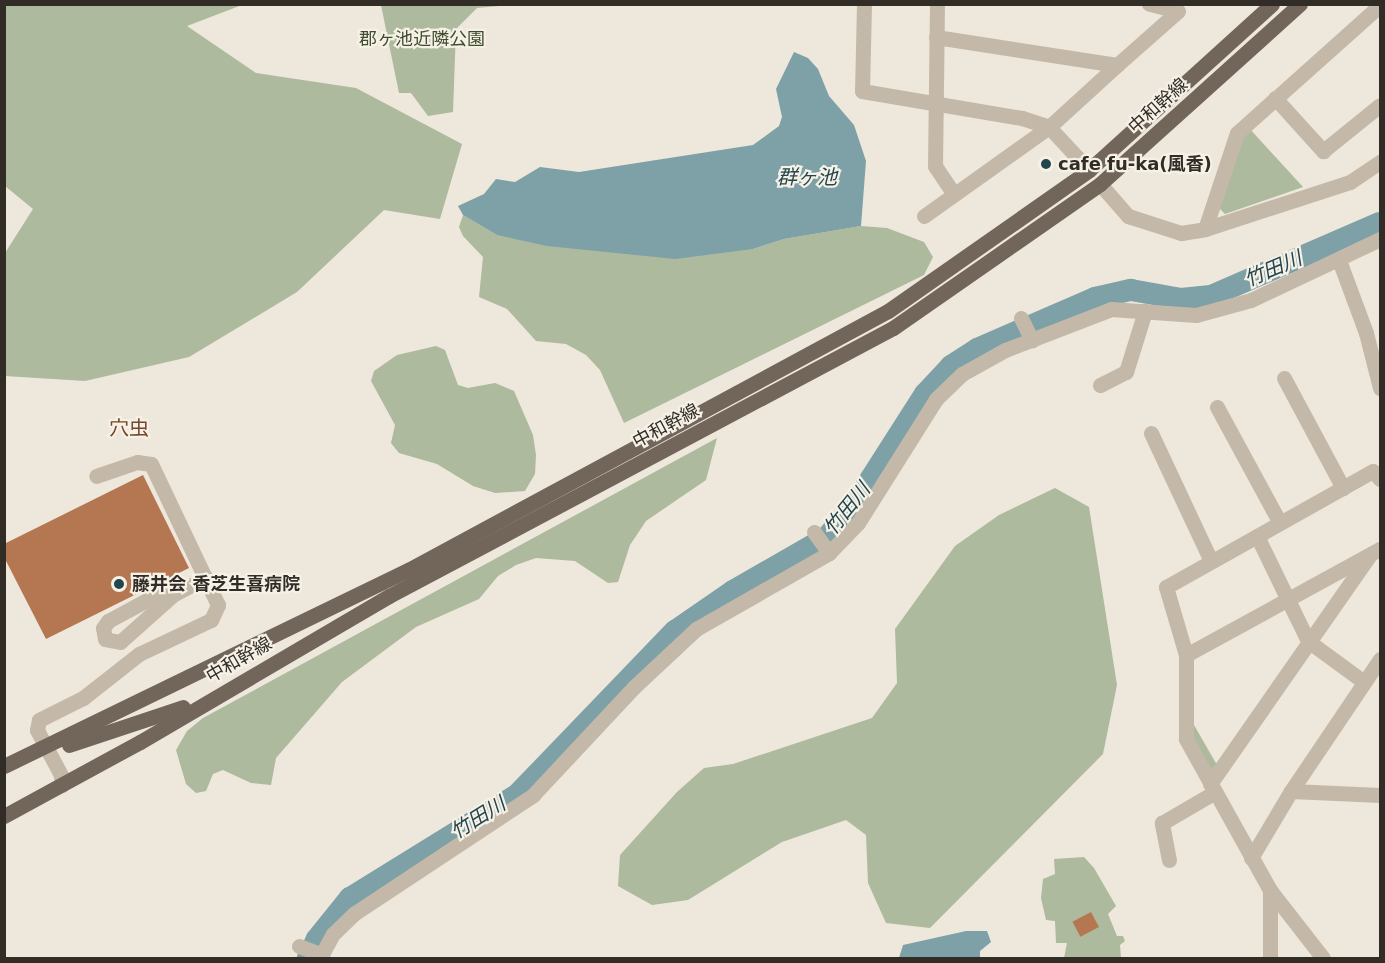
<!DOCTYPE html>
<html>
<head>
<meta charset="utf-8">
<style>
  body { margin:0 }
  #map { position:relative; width:1385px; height:963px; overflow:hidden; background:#eee7db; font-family:"DejaVu Sans","Noto Sans JP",sans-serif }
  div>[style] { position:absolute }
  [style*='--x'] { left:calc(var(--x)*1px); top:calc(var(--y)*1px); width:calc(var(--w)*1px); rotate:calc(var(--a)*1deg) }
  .green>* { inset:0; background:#adba9d }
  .water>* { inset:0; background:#7ea0a7 }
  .river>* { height:22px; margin:-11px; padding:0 11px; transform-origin:11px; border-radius:11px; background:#7ea0a7 }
  .building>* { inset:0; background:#b57751; transform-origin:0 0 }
  .minor>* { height:15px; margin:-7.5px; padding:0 7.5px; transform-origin:7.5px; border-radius:7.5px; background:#c4b9a8 }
  .major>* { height:15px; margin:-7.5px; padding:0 7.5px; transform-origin:7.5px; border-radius:7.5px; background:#72655a }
  .dots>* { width:16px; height:16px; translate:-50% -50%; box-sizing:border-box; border:3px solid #f6f1e6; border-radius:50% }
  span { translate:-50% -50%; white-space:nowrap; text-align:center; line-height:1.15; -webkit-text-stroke:4.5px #f6f1e6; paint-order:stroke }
  .park-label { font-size:18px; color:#3e4d2e }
  .street-label { font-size:18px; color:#322c27 }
  .poi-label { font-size:18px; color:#322c27; font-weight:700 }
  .left { translate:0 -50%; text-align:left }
  .water-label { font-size:20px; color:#23454e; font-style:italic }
  .neighbourhood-label { font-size:20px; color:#76472b }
  .frame { position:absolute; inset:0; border:6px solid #322c27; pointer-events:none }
</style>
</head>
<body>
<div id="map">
  <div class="green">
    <i style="clip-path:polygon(5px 4px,242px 5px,187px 26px,256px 73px,356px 88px,462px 144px,440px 219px,384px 210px,297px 292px,189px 357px,85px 381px,5px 376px,5px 253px,33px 209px,5px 186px)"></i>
    <i style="clip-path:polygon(381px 5px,510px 5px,477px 8px,456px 29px,453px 112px,428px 116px,411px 93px,399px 93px)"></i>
    <i style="clip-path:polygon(1249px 128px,1303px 187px,1225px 214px,1217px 206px,1239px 136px)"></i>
    <i style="clip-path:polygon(463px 215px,497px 235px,753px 249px,784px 239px,861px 226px,887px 228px,924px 242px,933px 257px,924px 275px,624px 423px,600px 370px,586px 355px,566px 344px,536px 341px,507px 309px,479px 297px,483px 257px,463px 236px,459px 227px)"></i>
    <i style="clip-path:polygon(436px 346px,445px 350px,458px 385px,468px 388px,495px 383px,514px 391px,533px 435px,536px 455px,535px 474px,525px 491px,495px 493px,473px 486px,437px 464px,399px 453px,391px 443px,395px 425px,371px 381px,374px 371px,397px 355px)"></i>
    <i style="clip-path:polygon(717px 438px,706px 480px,646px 521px,630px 545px,618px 582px,608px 583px,575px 561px,536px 558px,516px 565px,498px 576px,479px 599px,416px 627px,342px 682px,276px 758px,271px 785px,251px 783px,223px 770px,213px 774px,206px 791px,196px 793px,186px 784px,176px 750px,187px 731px,203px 718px)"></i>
    <i style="clip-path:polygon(1055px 488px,1089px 507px,1117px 685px,1103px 754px,930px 928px,886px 923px,868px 883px,866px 835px,846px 820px,782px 842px,688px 900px,652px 905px,618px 886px,620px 855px,677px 792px,704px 768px,733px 764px,872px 718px,897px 683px,895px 629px,955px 546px,999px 515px)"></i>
    <i style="clip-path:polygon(1194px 725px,1217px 765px,1208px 772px,1186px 739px)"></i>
    <i style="clip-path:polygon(1084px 857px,1094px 868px,1116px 906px,1108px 914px,1117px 936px,1123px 936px,1125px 941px,1120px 945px,1121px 958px,1064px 958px,1067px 943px,1056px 943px,1055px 921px,1046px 920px,1041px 898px,1043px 879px,1055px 874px,1054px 859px)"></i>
  </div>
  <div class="water">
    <i style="clip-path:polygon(794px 52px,808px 58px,818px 69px,829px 96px,854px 125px,866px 161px,861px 226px,784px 239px,753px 249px,675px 259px,547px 246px,497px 235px,463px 215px,458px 206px,484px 194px,496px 179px,515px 182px,540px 167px,579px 172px,753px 145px,779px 126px,782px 117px,776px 89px)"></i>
    <i style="clip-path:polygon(966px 931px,987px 931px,991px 942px,980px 951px,980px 958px,899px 958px,903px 945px)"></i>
  </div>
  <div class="river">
    <i style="--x:308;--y:958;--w:21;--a:-65"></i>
    <i style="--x:317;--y:939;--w:53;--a:-51.2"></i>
    <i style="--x:350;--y:898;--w:196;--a:-31.7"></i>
    <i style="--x:517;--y:795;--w:228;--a:-46.1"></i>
    <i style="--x:675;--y:631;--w:70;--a:-34.6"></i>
    <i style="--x:733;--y:591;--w:108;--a:-29.9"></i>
    <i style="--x:827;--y:537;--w:42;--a:-49.8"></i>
    <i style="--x:854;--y:505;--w:132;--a:-57.4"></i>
    <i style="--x:925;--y:394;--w:38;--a:-47"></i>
    <i style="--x:951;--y:366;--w:31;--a:-33"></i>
    <i style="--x:977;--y:349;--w:129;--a:-23.4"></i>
    <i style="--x:1095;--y:298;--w:37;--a:-13"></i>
    <i style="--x:1131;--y:290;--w:51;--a:10.2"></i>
    <i style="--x:1181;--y:299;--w:30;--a:-6"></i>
    <i style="--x:1211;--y:296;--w:184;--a:-23.4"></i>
  </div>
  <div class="building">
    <i style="clip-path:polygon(143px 475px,189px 568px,46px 639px,4px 557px,4px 544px)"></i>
    <i style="left:1091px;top:912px;width:17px;height:21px;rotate:62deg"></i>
  </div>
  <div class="minor">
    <i style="--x:864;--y:4;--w:87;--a:91.3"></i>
    <i style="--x:862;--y:91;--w:162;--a:9.6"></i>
    <i style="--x:1022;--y:118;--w:28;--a:18"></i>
    <i style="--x:1049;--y:127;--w:59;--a:47.1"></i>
    <i style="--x:937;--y:4;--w:162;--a:90.7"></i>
    <i style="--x:935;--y:166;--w:34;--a:56"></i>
    <i style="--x:936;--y:37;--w:183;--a:8.8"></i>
    <i style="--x:1117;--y:65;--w:81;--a:-41.5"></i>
    <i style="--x:1178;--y:11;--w:30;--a:-166"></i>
    <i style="--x:1275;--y:98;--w:72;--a:47.8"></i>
    <i style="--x:1323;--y:151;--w:73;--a:-38.9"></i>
    <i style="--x:1100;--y:184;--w:43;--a:48.8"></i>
    <i style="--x:1128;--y:216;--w:56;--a:17.8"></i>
    <i style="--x:1181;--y:233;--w:24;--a:-9"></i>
    <i style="--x:1205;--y:229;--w:152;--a:-18"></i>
    <i style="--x:1350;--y:182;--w:36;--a:-34"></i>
    <i style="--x:924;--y:216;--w:153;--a:-35.5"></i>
    <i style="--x:1049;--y:127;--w:92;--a:-42.4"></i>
    <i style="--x:1205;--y:229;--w:101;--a:-71.6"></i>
    <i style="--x:1237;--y:133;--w:192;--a:-41.8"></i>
    <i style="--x:1339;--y:260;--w:78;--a:69.7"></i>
    <i style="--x:1366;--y:333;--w:57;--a:75.7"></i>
    <i style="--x:1021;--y:318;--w:25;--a:64"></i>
    <i style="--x:1284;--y:378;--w:125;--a:61.8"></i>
    <i style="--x:1100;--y:385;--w:29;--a:-27"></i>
    <i style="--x:1126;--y:372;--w:64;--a:-72.7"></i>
    <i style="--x:1217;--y:407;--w:132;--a:61.5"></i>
    <i style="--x:1151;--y:433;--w:141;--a:64.9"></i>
    <i style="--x:814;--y:532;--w:26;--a:54"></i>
    <i style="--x:1257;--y:536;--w:117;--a:64.1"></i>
    <i style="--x:1308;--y:641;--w:69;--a:36.2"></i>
    <i style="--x:174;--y:594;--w:72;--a:138.4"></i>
    <i style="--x:120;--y:642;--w:15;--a:-169"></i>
    <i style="--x:105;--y:639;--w:11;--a:-100"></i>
    <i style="--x:103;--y:628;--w:9;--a:-54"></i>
    <i style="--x:108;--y:621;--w:57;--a:-28.4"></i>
    <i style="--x:158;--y:594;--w:16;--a:0"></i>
    <i style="--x:174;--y:594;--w:36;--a:-27"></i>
    <i style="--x:1186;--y:655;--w:221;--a:-28.7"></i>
    <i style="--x:1210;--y:784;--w:279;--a:-55.1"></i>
    <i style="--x:62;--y:785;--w:10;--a:-96"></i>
    <i style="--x:61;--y:775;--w:51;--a:-118.1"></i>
    <i style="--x:37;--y:730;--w:10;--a:-79"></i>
    <i style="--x:39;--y:720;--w:49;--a:-26.6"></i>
    <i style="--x:83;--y:698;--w:71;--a:-38.2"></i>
    <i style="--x:139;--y:654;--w:80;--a:-25.3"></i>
    <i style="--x:211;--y:620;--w:17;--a:-65"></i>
    <i style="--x:218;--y:605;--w:156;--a:-115.4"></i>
    <i style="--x:151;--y:464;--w:14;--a:-172"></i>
    <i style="--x:137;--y:462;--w:43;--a:161.1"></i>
    <i style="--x:1291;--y:791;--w:89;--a:2.6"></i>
    <i style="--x:1251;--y:858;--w:78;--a:-59.2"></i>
    <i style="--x:1291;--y:791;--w:159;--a:-56"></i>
    <i style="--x:1169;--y:860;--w:38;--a:-101"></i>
    <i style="--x:1162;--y:823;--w:61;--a:-30.3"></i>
    <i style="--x:1270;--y:890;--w:173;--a:-119.1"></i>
    <i style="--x:1186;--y:739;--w:84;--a:-90"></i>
    <i style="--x:1186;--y:655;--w:71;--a:-106.4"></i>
    <i style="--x:1166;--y:587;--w:237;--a:-29.3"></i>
    <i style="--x:1373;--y:471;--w:11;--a:49"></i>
    <i style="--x:299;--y:946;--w:25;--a:21"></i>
    <i style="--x:320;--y:958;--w:27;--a:-62"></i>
    <i style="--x:333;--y:934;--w:30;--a:-44"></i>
    <i style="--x:355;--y:913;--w:214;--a:-33.5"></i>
    <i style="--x:533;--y:795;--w:148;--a:-46.9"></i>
    <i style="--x:634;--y:687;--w:85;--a:-43.1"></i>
    <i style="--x:696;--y:629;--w:153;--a:-29.7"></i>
    <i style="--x:829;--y:553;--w:42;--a:-46"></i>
    <i style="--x:858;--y:523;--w:146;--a:-57.8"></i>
    <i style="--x:936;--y:399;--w:36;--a:-44"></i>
    <i style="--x:962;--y:374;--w:49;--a:-29.2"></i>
    <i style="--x:1005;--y:350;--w:114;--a:-21.1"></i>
    <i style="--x:1111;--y:309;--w:85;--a:4"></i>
    <i style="--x:1196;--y:315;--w:57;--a:-15.3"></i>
    <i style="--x:1251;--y:300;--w:143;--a:-25.3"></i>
    <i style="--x:1270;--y:958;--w:68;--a:-90"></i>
    <i style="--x:1270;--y:890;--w:86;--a:52.1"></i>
  </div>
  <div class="major">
    <i style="--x:69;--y:745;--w:120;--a:-18.4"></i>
    <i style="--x:4;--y:766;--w:449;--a:-25.9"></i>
    <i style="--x:408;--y:570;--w:545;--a:-28.35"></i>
    <i style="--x:888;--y:311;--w:246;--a:-35"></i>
    <i style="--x:1089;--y:170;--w:247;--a:-42.2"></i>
    <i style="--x:4;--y:816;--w:155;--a:-28.6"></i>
    <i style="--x:140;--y:742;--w:289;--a:-30.4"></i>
    <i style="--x:389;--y:596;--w:571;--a:-28"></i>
    <i style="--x:893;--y:328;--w:252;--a:-34.8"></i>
    <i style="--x:1100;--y:184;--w:269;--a:-42"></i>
  </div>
  <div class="dots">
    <i style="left:1046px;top:164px;background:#23454e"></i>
    <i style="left:119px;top:584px;background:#23454e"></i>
  </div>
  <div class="park-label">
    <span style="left:422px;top:39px">郡ヶ池近隣公園</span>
  </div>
  <div class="street-label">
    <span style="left:1158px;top:106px;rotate:-42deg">中和幹線</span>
    <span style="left:666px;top:426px;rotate:-28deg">中和幹線</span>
    <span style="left:239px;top:660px;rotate:-30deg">中和幹線</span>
  </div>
  <div class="poi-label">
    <span class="left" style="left:1058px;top:164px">cafe fu-ka(風香)</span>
    <span class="left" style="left:132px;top:584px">藤井会 香芝生喜病院</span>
  </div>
  <div class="water-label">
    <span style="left:807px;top:177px">群ヶ池</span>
    <span style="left:1273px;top:269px;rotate:-23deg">竹田川</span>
    <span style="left:847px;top:509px;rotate:-51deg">竹田川</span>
    <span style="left:478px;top:818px;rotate:-32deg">竹田川</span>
  </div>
  <div class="neighbourhood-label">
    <span style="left:129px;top:428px">穴虫</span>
  </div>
  <div class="frame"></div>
</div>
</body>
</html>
